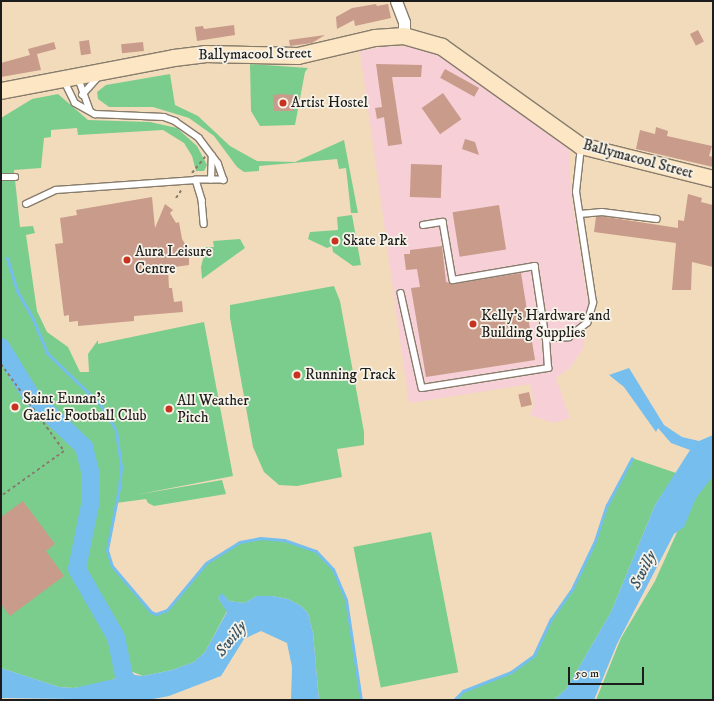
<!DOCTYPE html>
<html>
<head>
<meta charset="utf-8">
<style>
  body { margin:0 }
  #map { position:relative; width:714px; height:701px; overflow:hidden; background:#f2dbbb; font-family:"IM FELL DW Pica",serif }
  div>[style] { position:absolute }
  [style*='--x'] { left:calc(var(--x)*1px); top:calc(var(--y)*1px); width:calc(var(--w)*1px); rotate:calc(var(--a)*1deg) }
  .built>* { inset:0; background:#f6cfd7 }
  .green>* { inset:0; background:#7bcd8e; transform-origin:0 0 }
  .water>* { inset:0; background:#75beed }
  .stream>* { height:3px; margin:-1.5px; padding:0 1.5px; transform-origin:1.5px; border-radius:1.5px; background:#75beed }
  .river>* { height:18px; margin:-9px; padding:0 9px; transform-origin:9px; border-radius:9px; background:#75beed }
  .building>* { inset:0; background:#c99b8a; transform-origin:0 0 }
  .path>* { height:2px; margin-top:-1px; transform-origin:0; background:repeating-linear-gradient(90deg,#877c6c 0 3px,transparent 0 6px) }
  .roads { filter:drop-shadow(1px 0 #877c6c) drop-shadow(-1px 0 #877c6c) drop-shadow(0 1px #877c6c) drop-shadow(0 -1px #877c6c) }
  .service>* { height:5.5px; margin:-2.75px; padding:0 2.75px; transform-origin:2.75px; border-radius:2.75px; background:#fff }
  .minor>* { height:11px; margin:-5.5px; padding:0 5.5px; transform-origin:5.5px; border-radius:5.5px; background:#fff }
  .secondary>* { height:16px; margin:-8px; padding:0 8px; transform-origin:8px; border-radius:8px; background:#fce6c4 }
  .dots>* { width:11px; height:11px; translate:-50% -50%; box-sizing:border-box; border:2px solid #f7f3e8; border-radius:50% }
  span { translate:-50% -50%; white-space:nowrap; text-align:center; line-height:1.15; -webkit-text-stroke:3.5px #f7f3e8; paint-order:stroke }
  .street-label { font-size:15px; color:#1c1c1c }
  .poi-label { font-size:15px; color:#1c1c1c }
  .left { translate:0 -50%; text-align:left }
  .water-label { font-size:16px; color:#3b5565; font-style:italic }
  .frame { position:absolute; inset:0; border:2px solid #1c1c1c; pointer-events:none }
  .scale { position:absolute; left:568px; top:667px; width:76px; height:18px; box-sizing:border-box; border:2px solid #1c1c1c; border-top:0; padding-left:5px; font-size:12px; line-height:14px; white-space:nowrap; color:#1c1c1c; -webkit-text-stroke:3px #f7f3e8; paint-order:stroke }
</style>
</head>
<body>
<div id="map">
  <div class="built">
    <i style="clip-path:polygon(388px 46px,412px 47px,438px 55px,569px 145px,571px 195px,589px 309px,585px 322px,584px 347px,570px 368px,556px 378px,570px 418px,553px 423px,530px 415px,534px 404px,530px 384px,409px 403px,360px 51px)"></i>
  </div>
  <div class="green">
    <i style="clip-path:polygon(250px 64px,308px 68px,305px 72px,295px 125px,260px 126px,251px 111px)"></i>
    <i style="clip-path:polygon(170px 74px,175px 105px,198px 116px,230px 146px,257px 161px,295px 162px,344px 140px,358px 213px,351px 213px,346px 168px,339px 169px,337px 159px,259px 166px,259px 171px,244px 172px,237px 167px,214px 136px,189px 118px,153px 107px,109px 107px,98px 99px,97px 92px,106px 85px)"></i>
    <i style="clip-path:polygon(58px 94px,88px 120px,150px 122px,177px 128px,197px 146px,207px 165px,204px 171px,196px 171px,192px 156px,184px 143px,163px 130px,78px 135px,77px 128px,51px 130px,51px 137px,44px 138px,41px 168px,14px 170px,20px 227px,33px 226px,35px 233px,26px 235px,37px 311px,47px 332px,68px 347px,80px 372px,89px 372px,88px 354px,98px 340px,98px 344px,204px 322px,233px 476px,135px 495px,222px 480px,226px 494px,154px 506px,148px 503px,146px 499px,116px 503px,107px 550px,112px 566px,151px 612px,156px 614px,167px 610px,206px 563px,240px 542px,260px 538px,284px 540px,316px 551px,333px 569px,346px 600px,361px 700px,319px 700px,313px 633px,308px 613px,301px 606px,288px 599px,272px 596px,257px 596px,244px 603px,229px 601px,222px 594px,218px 598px,227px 611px,205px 652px,194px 662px,172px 670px,143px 676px,125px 669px,114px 679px,101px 683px,74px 688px,59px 687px,1px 668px,1px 118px,32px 99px)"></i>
    <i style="clip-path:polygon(352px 215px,361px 265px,353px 266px,333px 252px,332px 246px,327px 248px,308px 239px,310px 232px,338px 230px,337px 217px)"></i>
    <i style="clip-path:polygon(240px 239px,245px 248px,202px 279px,201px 267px,206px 247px,214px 247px,213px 241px)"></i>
    <i style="clip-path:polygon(334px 286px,340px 301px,364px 432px,364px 445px,337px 449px,342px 477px,297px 486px,279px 485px,264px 472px,253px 447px,230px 318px,230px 305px)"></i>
    <i style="clip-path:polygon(632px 458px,676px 473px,655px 505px,611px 612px,567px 688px,554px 700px,454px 700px,463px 691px,511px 672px,534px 655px,551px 619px,573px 587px,595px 541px,607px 505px)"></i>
    <i style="clip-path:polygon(713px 471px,713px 700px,596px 700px,621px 638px,655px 581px,687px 510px)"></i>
    <i style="left:431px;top:532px;width:143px;height:79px;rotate:79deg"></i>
  </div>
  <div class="water">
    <i style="clip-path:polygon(629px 368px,664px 425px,682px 437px,699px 441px,713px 435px,713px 476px,696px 498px,684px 527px,674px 534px,617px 644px,594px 700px,554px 700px,567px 688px,611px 612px,655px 505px,690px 450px,671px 443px,658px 428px,656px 432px,624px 387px,609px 375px)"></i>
    <i style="clip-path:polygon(222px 593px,229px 601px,244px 603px,257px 596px,272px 596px,288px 599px,301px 606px,308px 613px,313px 633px,319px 700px,291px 700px,292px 667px,287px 643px,261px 631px,244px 639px,221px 676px,169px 696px,148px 700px,1px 698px,1px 668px,59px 687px,74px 688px,114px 679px,123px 673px,124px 667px,135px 675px,143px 676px,172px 670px,194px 662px,205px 652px,227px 612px,218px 598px)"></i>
  </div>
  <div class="stream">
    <i style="--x:7;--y:258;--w:34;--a:73"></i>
    <i style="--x:17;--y:291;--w:30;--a:60"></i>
    <i style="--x:32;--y:317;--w:39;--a:67"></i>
    <i style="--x:47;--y:353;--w:74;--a:43.9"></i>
    <i style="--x:100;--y:404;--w:31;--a:59"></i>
    <i style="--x:116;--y:431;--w:37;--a:82"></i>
    <i style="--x:121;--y:468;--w:20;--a:96"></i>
    <i style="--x:119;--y:488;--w:63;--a:101"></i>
    <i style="--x:107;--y:550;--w:17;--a:73"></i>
    <i style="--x:112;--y:566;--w:60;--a:49.7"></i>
    <i style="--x:151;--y:612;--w:5;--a:22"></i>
    <i style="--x:156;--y:614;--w:12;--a:-20"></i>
    <i style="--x:167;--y:610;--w:61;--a:-50.3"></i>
    <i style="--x:206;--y:563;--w:40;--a:-32"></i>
    <i style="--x:240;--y:542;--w:20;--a:-11"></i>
    <i style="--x:260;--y:538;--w:24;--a:5"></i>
    <i style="--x:284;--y:540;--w:34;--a:19"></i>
    <i style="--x:316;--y:551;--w:25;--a:47"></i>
    <i style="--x:333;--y:569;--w:34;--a:67"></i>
    <i style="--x:346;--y:600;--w:101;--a:81.5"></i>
    <i style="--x:454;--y:700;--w:13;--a:-45"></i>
    <i style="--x:463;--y:691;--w:52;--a:-21.6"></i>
    <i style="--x:511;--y:672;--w:29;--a:-36"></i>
    <i style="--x:534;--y:655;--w:40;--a:-65"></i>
    <i style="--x:551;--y:619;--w:39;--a:-55"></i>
    <i style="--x:573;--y:587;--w:51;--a:-64.4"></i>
    <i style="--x:595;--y:541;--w:38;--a:-72"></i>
    <i style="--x:607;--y:505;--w:53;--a:-62"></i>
  </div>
  <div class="river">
    <i style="--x:1;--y:347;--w:57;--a:58.5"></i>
    <i style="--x:31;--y:396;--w:74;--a:43.9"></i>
    <i style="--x:84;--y:447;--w:25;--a:76"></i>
    <i style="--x:90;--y:471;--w:34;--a:90"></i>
    <i style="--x:90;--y:505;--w:65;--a:101.5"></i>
    <i style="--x:77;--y:569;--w:78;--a:60.2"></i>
    <i style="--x:116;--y:637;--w:54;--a:78.3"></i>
  </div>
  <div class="building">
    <i style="clip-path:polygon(376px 4px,377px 6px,388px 4px,391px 18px,355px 26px,354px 20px,337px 29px,336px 17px,352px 8px)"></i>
    <i style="clip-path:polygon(234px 25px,235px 35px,197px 41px,195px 27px,203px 26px,204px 29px)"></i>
    <i style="left:698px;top:30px;width:13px;height:9px;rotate:63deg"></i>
    <i style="clip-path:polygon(325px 35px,312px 43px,290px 46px,289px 40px)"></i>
    <i style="left:89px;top:40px;width:14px;height:10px;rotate:82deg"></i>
    <i style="clip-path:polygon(54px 42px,56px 49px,37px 54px,41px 70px,1px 77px,1px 63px,30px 55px,28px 49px)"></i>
    <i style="left:143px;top:42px;width:9px;height:22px;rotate:84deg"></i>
    <i style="clip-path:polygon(376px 64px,422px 65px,421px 77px,392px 77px,402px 144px,388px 146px,384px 117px,377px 119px,375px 108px,382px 107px)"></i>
    <i style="left:445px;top:69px;width:39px;height:10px;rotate:29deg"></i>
    <i style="left:443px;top:93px;width:32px;height:26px;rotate:55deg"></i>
    <i style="clip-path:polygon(281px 94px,293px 95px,294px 111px,274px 111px,273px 95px)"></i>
    <i style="clip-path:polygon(656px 127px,668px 131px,667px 136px,712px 146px,709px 156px,713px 157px,713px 167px,636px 149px,640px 130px,655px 134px)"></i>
    <i style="clip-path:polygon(465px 139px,475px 142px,479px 155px,462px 149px)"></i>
    <i style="left:411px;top:164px;width:31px;height:33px;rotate:2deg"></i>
    <i style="clip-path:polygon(688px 194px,702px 198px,701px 202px,713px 205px,713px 267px,692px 262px,691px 290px,672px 290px,676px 243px,594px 232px,596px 217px,600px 216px,678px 228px,678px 220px,684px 221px)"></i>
    <i style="clip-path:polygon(152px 197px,155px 228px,165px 204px,173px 210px,170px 213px,176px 223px,179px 222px,182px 239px,192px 255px,189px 256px,189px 265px,168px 268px,169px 288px,172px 288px,174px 302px,182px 301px,183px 312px,134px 316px,134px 321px,78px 326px,78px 321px,69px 322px,69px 315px,64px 316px,55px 244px,63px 243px,60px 218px,77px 215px,76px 210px)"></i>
    <i style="left:499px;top:205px;width:45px;height:47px;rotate:81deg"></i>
    <i style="clip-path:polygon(442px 246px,446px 282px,454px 284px,521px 273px,535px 360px,426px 377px,411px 288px,420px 287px,417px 269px,406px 270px,404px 254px,410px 254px,410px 250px)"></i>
    <i style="left:529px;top:392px;width:13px;height:11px;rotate:77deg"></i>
    <i style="clip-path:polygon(23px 501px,55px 544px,46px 551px,64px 576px,10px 616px,1px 604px,1px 517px)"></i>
  </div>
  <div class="path">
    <i style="--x:192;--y:173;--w:21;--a:-51"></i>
    <i style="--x:176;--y:198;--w:11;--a:-56"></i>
    <i style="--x:1;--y:364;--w:107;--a:54.1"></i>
    <i style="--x:64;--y:451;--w:77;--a:144.5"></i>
  </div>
  <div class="roads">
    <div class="service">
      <i style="--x:78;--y:77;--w:35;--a:70"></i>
      <i style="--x:64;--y:80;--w:25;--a:64"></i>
      <i style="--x:75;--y:103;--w:23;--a:29"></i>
      <i style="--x:95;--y:114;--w:69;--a:2.5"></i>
      <i style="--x:164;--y:117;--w:12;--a:20"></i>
      <i style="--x:175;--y:121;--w:29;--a:35"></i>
      <i style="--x:199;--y:138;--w:31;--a:53"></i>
      <i style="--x:218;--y:163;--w:18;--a:71"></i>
      <i style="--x:224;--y:180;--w:28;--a:180"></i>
      <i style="--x:196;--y:180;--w:21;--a:73"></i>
      <i style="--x:202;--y:200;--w:24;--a:85"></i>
      <i style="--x:82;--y:95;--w:24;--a:-48"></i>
      <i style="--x:1;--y:177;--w:14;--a:0"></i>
      <i style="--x:211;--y:180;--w:24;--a:-88"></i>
      <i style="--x:26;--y:204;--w:33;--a:-25"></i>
      <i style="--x:56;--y:190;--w:140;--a:-4.1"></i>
      <i style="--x:580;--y:214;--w:22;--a:-5"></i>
      <i style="--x:602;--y:212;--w:55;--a:7.3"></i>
      <i style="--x:423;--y:225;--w:20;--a:-9"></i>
      <i style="--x:443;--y:222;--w:59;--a:80.2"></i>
      <i style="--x:453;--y:280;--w:83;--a:-9.7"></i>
      <i style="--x:535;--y:266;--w:73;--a:81.3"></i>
      <i style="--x:546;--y:338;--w:23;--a:-2"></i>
      <i style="--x:569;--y:337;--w:23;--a:-38"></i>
      <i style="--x:587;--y:323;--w:21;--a:-73"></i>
      <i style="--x:593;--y:303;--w:112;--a:-98.7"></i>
      <i style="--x:576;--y:192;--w:45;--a:-83.7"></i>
      <i style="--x:401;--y:293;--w:97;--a:77.5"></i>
      <i style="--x:422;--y:388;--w:128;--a:-9"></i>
      <i style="--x:548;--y:368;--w:30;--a:-94"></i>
    </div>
    <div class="minor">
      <i style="--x:396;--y:1;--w:22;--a:69"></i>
      <i style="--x:404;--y:22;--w:14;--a:90"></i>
    </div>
    <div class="secondary">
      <i style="--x:1;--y:91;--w:176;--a:-10.8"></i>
      <i style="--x:174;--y:58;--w:31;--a:-7"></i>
      <i style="--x:205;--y:54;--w:93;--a:1.2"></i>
      <i style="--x:298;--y:56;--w:79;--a:-13.2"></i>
      <i style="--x:375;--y:38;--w:29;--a:-4"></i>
      <i style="--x:404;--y:36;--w:40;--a:16"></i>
      <i style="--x:442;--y:47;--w:171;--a:35.5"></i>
      <i style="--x:581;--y:146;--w:136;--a:14"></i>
    </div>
  </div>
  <div class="dots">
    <i style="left:283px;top:103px;background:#c8321e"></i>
    <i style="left:335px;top:241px;background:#c8321e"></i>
    <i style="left:127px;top:260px;background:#c8321e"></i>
    <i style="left:473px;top:324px;background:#c8321e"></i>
    <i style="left:297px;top:375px;background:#c8321e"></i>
    <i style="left:15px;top:407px;background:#c8321e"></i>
    <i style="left:169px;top:409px;background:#c8321e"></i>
  </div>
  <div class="street-label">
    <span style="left:255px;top:54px;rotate:-1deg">Ballymacool Street</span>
    <span style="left:638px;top:159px;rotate:15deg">Ballymacool Street</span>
  </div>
  <div class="poi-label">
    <span class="left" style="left:291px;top:103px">Artist Hostel</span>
    <span class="left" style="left:343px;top:241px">Skate Park</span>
    <span class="left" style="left:135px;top:260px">Aura Leisure<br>Centre</span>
    <span class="left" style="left:481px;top:324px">Kelly's Hardware and<br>Building Supplies</span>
    <span class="left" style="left:305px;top:375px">Running Track</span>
    <span class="left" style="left:23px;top:407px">Saint Eunan's<br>Gaelic Football Club</span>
    <span class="left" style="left:177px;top:409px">All Weather<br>Pitch</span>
  </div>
  <div class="water-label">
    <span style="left:643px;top:570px;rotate:-63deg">Swilly</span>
    <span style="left:231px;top:639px;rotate:-52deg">Swilly</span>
  </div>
  <div class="frame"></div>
  <div class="scale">50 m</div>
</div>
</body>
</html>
